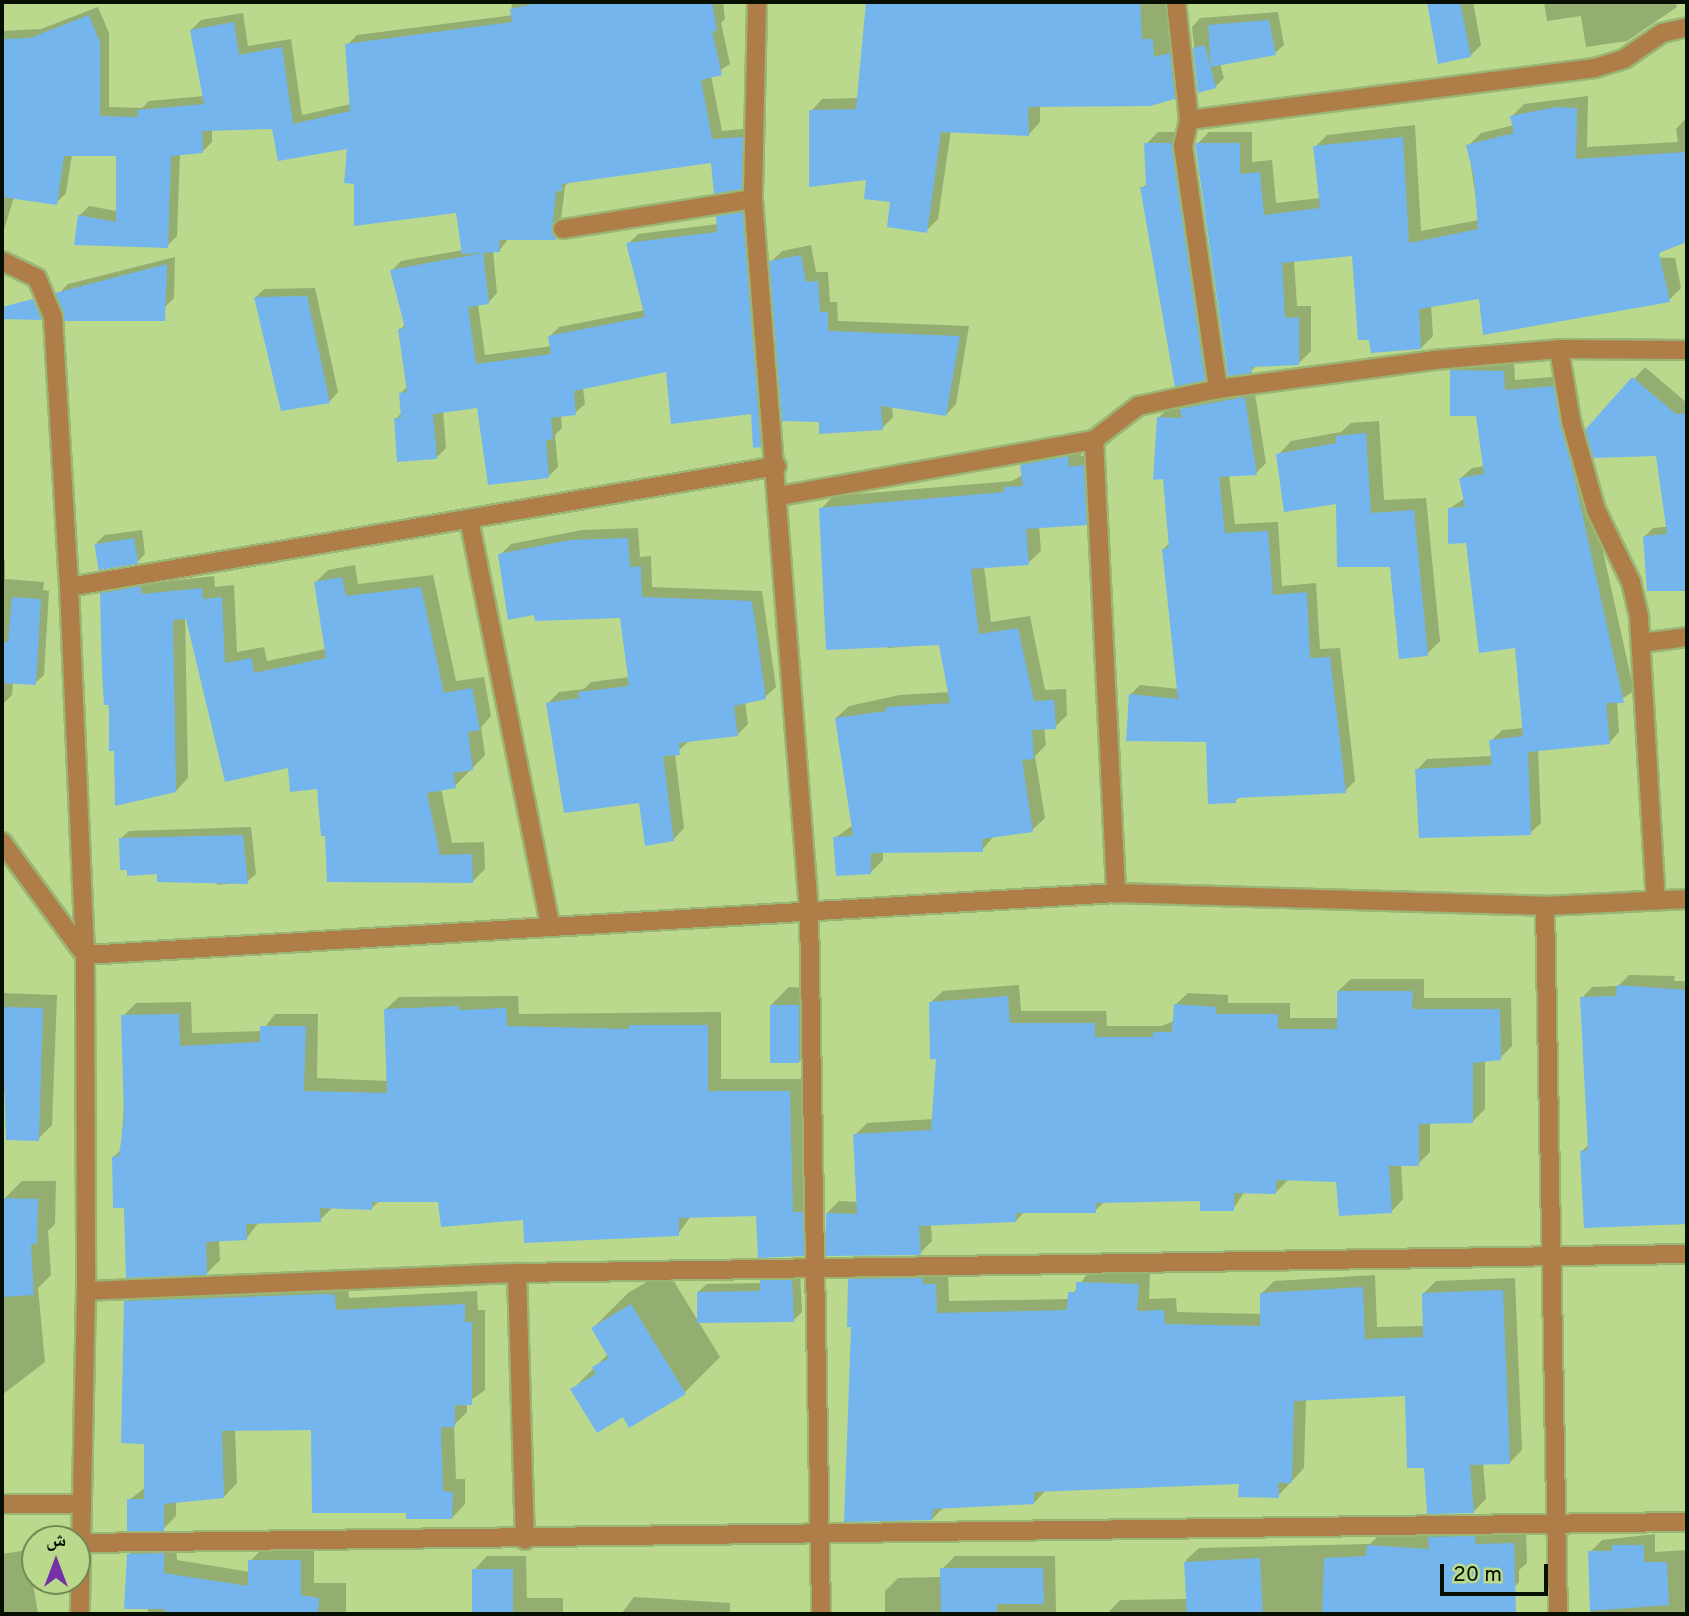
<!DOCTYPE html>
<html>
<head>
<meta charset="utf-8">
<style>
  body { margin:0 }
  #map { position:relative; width:1689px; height:1616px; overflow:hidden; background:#bad98d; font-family:Overpass,"Noto Naskh Arabic",sans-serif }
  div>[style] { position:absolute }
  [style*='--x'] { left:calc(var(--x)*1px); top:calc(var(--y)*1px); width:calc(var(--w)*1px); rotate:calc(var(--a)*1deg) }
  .shadow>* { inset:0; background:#0003 }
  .building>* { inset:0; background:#75b5ee; transform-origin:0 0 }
  .roads { filter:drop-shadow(2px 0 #9ab574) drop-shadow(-2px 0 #9ab574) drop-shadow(0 2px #9ab574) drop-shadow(0 -2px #9ab574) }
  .minor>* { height:18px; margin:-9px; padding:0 9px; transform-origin:9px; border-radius:9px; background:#ae7d48 }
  span { translate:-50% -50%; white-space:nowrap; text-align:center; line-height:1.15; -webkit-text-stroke:7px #bad98d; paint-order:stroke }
  .frame { position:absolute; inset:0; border:4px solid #060f00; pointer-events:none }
  .north { position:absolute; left:21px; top:1525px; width:70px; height:70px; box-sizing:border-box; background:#bad98d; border:2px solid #728855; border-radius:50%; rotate:0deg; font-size:19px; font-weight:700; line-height:28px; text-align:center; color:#060f00 }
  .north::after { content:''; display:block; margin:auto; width:24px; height:32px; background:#7532a6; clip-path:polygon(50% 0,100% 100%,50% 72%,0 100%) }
  .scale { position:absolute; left:1440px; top:1564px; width:108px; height:32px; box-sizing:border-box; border:4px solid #060f00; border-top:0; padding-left:9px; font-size:21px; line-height:24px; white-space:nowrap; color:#060f00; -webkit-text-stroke:5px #bad98d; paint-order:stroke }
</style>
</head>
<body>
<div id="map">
  <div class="shadow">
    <i style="clip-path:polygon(511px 2px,723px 2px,725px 19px,721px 23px,730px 64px,711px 76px,722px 131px,752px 128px,751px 178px,741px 188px,713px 161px,570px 181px,565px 186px,561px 220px,565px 229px,556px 238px,509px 238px,499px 251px,493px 251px,497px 293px,488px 303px,478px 304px,485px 355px,552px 346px,549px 337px,559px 327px,645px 310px,628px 244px,638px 234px,718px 224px,718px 217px,727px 207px,752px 204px,770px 436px,760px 445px,752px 412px,667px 370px,583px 388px,585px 404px,575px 413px,561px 415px,562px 428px,555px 435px,558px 467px,549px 476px,479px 406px,443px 411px,446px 448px,437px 457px,396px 419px,402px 412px,400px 394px,408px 386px,400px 330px,406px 323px,392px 270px,401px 261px,463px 250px,457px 211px,355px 182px,349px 147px,273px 127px,212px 129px,212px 142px,202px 152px,180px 153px,177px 236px,167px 246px,79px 216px,89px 206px,117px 211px,117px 154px,72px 154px,66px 193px,56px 203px,14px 197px,2px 236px,2px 31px,41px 29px,98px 7px,109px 33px,109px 107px,142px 108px,149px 101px,204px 96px,191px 30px,201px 20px,243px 13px,248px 46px,291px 39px,302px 115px,351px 104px,347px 45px,357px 35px,513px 15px)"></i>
    <i style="clip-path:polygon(868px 2px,1170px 2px,1186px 86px,1174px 98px,1040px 105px,1040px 122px,1029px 134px,951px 130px,938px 219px,926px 231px,868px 178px,811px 111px,822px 99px,859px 98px)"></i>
    <i style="clip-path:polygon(1429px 2px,1473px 2px,1481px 45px,1470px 56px,1440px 62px)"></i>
    <i style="clip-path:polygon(1544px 2px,1676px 2px,1677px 7px,1627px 41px,1586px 47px,1581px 16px,1547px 21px)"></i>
    <i style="clip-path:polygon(1278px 12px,1284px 45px,1275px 53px,1220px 63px,1224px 78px,1215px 87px,1199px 91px,1192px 27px,1200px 18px)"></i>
    <i style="clip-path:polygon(1588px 96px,1587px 147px,1678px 142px,1676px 129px,1687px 117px,1687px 236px,1609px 251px,1610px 256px,1675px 258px,1681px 288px,1669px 300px,1481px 297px,1431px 305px,1433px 336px,1421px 348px,1354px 254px,1294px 260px,1297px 306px,1311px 306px,1311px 351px,1299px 363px,1257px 365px,1251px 371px,1197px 144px,1209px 132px,1252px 132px,1252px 162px,1272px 160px,1276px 203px,1321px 198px,1315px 147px,1327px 135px,1415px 125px,1421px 231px,1479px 220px,1468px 146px,1481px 133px,1514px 125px,1512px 116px,1524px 104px)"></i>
    <i style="clip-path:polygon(1158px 132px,1184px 132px,1217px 366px,1204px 378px,1142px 188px,1148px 183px,1146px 144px)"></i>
    <i style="clip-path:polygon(811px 245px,816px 272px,828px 272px,830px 302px,837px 302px,838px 321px,969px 326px,956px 404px,946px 415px,892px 406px,893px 417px,882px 428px,821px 421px,771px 262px,782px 251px)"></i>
    <i style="clip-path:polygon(175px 257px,174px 298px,165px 307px,61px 291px,68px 284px)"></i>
    <i style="clip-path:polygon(315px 288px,338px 392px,330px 401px,255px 298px,264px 289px)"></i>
    <i style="clip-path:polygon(1462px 360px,1514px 362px,1515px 380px,1564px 376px,1634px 691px,1617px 702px,1619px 732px,1609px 743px,1538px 750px,1541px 823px,1530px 833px,1417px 770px,1427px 759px,1493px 756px,1491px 741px,1502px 730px,1524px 728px,1517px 646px,1450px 508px,1465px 498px,1461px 478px,1472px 468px,1485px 466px,1478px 415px,1452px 371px)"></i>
    <i style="clip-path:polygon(1645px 367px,1687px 403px,1687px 513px,1666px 516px,1657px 455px,1587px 430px)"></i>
    <i style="clip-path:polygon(1254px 388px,1266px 463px,1256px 473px,1229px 475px,1235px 524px,1278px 522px,1282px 586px,1316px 583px,1320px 649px,1340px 648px,1355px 781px,1345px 791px,1241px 796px,1235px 801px,1207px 741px,1130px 695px,1140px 685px,1179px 689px,1163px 549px,1171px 542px,1158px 418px,1168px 408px,1182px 409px,1191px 400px)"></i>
    <i style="clip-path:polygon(1379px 421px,1384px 500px,1426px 498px,1440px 641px,1427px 654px,1392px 565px,1337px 502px,1278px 455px,1291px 441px,1341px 432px,1351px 423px)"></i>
    <i style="clip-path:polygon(1080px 445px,1081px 456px,1095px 454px,1098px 511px,1086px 523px,1039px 526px,1041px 551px,1028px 563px,984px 566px,991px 622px,1030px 616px,1045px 690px,1066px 689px,1067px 715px,1055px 727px,1044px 727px,1046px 745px,1035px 756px,1045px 818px,1032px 830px,994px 836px,982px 850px,883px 851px,883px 860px,871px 872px,835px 838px,853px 825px,836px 718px,849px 706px,900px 695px,950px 692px,940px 644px,888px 648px,821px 509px,833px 496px,1012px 481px,1023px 475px,1022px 465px,1034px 453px)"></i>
    <i style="clip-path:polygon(1687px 525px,1687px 589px,1649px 589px,1645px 536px,1653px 528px)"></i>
    <i style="clip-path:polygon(638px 528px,640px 557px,651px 556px,652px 587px,762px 591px,776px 687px,765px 697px,745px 702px,748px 724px,737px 735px,690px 740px,675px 754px,684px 828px,674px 839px,548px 703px,559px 692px,584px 689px,591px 682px,630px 677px,621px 616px,500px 555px,511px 544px,582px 530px)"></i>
    <i style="clip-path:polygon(142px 530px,145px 554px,137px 562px,96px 543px,105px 535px)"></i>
    <i style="clip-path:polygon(2px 560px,5px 560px,5px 579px,44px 582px,43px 590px,49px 591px,44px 675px,35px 683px,13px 682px,12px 695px,4px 703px)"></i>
    <i style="clip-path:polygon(355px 565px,358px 584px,433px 575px,456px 681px,484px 677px,491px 716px,481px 727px,485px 755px,455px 786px,441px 788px,452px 843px,484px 842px,485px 869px,472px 882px,327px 834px,318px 787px,289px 766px,185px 613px,188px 778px,176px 791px,111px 749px,102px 594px,115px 581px,153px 575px,154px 583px,214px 576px,215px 587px,234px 585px,237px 652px,264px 647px,267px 661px,326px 649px,316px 582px,328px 570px)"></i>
    <i style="clip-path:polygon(251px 827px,256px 874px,247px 882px,217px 885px,216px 879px,158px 872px,120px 839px,129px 831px)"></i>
    <i style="clip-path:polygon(1629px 975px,1675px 976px,1674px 981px,1687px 981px,1687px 1224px,1586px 1226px,1582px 1151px,1589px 1144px,1582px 998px,1592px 987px,1618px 986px)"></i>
    <i style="clip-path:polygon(1351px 979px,1424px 979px,1424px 998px,1511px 998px,1512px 1046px,1500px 1058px,1485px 1060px,1485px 1109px,1473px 1121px,1430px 1122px,1430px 1152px,1418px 1164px,1401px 1164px,1403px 1199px,1391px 1212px,1338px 1180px,1288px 1180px,1276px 1192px,1245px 1191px,1233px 1209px,1202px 1199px,1105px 1201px,1095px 1211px,1025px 1211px,1016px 1221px,931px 1224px,932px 1241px,920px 1253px,827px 1213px,839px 1201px,858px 1202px,855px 1135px,867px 1123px,934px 1119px,938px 1058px,930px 1003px,943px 991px,1019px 985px,1021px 1011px,1106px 1011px,1107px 1026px,1162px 1026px,1174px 1021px,1175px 1005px,1188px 993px,1228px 995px,1228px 1003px,1290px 1003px,1290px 1018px,1338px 1018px,1338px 991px)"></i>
    <i style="clip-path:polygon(789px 987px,817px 988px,817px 1044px,799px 1062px,771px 1005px)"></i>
    <i style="clip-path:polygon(2px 993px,57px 995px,52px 1125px,38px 1139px,9px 1090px,2px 1090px)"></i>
    <i style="clip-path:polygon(518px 996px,519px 1014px,721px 1012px,721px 1079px,803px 1079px,806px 1200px,816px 1241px,803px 1254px,758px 1214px,691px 1216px,678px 1234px,525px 1218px,440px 1201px,379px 1201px,372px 1208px,333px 1207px,320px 1220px,259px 1222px,246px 1239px,219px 1240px,220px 1260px,207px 1273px,126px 1206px,113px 1157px,121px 1150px,125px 1089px,123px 1016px,136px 1003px,191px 1002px,192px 1033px,262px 1031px,275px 1014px,318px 1014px,317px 1078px,388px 1081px,386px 1009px,399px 997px)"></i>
    <i style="clip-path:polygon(22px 1181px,56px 1181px,55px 1224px,48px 1231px,51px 1275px,38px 1288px,45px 1362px,2px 1395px,4px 1199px)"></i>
    <i style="clip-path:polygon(863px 1267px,948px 1272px,949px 1301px,1069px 1299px,1090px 1270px,1150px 1272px,1149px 1299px,1176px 1298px,1177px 1312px,1262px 1314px,1261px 1294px,1274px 1281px,1375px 1275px,1377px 1327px,1425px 1326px,1423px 1294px,1436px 1281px,1515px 1278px,1522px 1450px,1510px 1462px,1483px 1463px,1486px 1499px,1473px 1512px,1425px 1466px,1407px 1395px,1306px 1399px,1304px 1468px,1278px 1496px,1240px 1483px,1046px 1490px,1034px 1503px,944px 1507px,932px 1519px,853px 1326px,850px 1280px)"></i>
    <i style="clip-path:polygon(667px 1270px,720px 1357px,684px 1393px,624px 1415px,573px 1389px,608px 1354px,593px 1328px,628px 1293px)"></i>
    <i style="clip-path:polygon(800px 1272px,802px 1312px,794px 1320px,698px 1292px,707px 1284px,762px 1283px,770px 1273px)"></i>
    <i style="clip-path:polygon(348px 1282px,349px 1298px,477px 1291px,478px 1310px,485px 1310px,485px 1390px,467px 1403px,467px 1412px,454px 1425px,456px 1479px,465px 1479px,465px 1504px,452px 1518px,407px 1511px,312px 1428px,235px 1429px,237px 1483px,224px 1497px,176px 1501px,176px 1516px,163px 1529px,129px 1500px,146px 1487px,146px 1442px,126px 1302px,139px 1288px)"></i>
    <i style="clip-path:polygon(1443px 1525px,1526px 1531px,1527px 1563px,1519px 1570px,1519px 1582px,1507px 1595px,1488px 1595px,1489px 1614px,1107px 1614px,1120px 1600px,1187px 1599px,1186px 1560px,1199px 1548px,1370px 1544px,1381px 1533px,1431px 1536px)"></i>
    <i style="clip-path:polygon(1655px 1534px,1655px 1552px,1687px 1550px,1687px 1614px,1591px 1614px,1590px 1552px,1602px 1540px)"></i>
    <i style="clip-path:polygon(142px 1541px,176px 1541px,177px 1560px,250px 1572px,250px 1561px,263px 1548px,314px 1548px,314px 1583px,346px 1583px,346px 1614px,149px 1614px,129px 1555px)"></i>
    <i style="clip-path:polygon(28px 1550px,38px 1614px,2px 1614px,2px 1554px)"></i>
    <i style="clip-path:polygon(487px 1556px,526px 1556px,527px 1598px,563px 1598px,563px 1614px,474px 1614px,474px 1570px)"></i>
    <i style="clip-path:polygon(955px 1556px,1055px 1556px,1056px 1614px,885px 1614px,885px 1591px,898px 1578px,942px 1577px,942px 1569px)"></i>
    <i style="clip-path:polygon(634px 1597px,730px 1603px,730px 1614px,621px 1614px)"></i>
  </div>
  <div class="building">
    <i style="clip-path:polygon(543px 2px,712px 2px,717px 31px,712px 31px,722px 75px,701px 80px,712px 139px,743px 137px,742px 189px,714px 194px,711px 163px,562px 184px,562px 191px,556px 191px,552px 230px,556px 240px,499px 240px,500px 252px,483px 253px,489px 304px,468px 307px,476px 364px,551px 354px,548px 336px,645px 317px,626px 243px,717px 232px,716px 216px,743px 212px,761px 447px,753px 448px,751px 414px,671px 424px,666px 372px,574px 391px,576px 415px,551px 418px,553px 439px,546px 440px,549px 478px,488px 485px,477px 408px,433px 414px,437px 459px,397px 462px,394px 418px,401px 418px,399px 393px,407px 392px,398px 329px,405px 328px,390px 270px,483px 253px,462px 254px,456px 213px,354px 226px,354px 184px,344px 183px,347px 149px,278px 161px,272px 129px,202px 131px,203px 153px,171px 156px,168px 248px,74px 245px,78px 215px,116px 222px,116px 156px,64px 156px,57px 205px,2px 197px,2px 39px,30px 38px,89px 15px,100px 43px,100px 116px,138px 117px,137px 110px,204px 104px,190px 30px,234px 22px,239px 55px,282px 47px,293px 124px,350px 111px,345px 44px,512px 22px,510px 9px)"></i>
    <i style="clip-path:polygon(866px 2px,1140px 2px,1142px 39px,1153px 39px,1154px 57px,1170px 53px,1175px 99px,1150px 106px,1028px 107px,1029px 136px,941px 132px,927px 233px,887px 227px,890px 202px,864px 199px,866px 180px,809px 187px,809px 110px,856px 109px)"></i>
    <i style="clip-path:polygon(1427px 2px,1460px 2px,1471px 57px,1438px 64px)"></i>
    <i style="clip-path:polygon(1269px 20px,1276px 55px,1211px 67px,1208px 25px)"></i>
    <i style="clip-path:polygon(1205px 45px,1216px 88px,1198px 93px,1193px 48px)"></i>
    <i style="clip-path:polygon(1557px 107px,1577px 108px,1576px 159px,1687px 152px,1687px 242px,1659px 253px,1670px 302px,1483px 335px,1479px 299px,1419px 309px,1421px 349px,1371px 353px,1369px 340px,1358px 340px,1352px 256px,1282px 263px,1285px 318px,1299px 317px,1299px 365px,1251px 367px,1252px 373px,1228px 376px,1195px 143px,1240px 143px,1240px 174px,1260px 172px,1264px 215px,1320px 208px,1313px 146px,1403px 137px,1409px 243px,1478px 229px,1474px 177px,1466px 145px,1514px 133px,1510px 116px)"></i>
    <i style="clip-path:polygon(1144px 143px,1172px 143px,1205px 380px,1175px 387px,1140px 187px,1146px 187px)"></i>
    <i style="clip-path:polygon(801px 255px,806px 282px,818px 281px,820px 312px,828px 312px,828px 331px,960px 336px,946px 416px,881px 406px,883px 430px,819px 434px,819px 422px,782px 421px,769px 261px)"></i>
    <i style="clip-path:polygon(167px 264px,165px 321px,65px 321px,55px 293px)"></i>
    <i style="clip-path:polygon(307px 296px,330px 403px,281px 411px,254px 297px)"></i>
    <i style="clip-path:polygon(33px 299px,42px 320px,2px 319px,2px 307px)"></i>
    <i style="clip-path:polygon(1450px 370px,1504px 371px,1505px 390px,1554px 386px,1624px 703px,1606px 703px,1610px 744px,1528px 752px,1531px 835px,1419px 838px,1415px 769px,1492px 765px,1489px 740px,1523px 736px,1515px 648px,1479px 653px,1466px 543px,1448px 544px,1448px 508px,1465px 507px,1459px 478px,1484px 474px,1476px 416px,1450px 416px)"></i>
    <i style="clip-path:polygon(1632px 377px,1676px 414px,1687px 413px,1687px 591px,1647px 591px,1643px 536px,1667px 534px,1656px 456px,1593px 458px,1585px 430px)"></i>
    <i style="clip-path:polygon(1245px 397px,1257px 475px,1219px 477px,1225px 533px,1268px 531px,1273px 595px,1307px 592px,1310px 658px,1330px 657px,1346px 793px,1236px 798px,1236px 803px,1208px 804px,1206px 742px,1126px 741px,1129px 694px,1178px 699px,1162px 549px,1169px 548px,1163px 479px,1153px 480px,1157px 417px,1182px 418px,1180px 409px)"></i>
    <i style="clip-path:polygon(1366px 433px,1371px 513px,1414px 510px,1428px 656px,1399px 659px,1390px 567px,1337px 567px,1336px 504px,1284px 512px,1276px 454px,1336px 443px,1336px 436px)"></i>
    <i style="clip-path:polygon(1068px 456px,1069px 467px,1084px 465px,1087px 525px,1026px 529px,1029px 565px,971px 569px,979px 634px,1018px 628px,1034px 701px,1054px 700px,1056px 729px,1032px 730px,1034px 759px,1022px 760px,1033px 832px,982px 839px,983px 852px,871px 853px,871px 874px,836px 876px,833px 837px,853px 836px,835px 718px,886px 711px,886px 707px,950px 703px,939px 645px,826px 650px,819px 508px,1004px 492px,1004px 487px,1023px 486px,1020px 465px)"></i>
    <i style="left:134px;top:538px;width:26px;height:40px;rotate:81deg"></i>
    <i style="clip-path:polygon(628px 538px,630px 567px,641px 566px,642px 597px,752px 601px,766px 699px,734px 706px,738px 736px,679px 743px,680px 755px,663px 756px,674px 841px,645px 846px,639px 803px,564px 813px,546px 703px,579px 698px,578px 692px,629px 686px,620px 618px,535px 621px,534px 615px,508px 620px,498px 554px,570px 540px)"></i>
    <i style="clip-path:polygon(342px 577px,346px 596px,421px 587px,444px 693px,472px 688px,480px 730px,468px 732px,473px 770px,453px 773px,456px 788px,427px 793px,440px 855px,472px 854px,473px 883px,327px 882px,325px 836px,321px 836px,317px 789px,290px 792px,288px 768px,225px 782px,186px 619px,173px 620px,176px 792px,115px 806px,114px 751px,109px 751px,109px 705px,104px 705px,102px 673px,100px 593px,141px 586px,142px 594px,202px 588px,203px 599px,222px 597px,225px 663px,252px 658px,254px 673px,326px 658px,314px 582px)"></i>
    <i style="clip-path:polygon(12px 597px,41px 599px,36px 685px,2px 683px,2px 642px,8px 642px)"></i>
    <i style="clip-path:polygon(243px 835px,248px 884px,157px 882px,157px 874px,127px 876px,127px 870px,120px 870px,119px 838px)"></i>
    <i style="clip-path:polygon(1617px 985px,1687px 990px,1687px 1224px,1584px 1228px,1580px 1151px,1588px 1150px,1580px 997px,1616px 996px)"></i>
    <i style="clip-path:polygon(1337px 991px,1413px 991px,1412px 1009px,1500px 1009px,1501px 1060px,1473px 1063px,1473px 1123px,1419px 1124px,1419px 1166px,1389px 1166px,1392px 1213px,1339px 1216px,1336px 1182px,1276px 1180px,1276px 1194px,1234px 1193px,1234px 1211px,1200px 1211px,1200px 1201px,1096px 1203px,1096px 1213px,1016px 1213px,1016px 1222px,919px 1226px,921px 1255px,826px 1256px,826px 1213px,857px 1214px,853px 1134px,931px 1130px,936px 1059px,930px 1059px,929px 1002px,1008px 996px,1010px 1023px,1095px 1023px,1095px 1037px,1153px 1037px,1153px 1032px,1172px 1032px,1174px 1004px,1216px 1007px,1216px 1014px,1278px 1014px,1278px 1029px,1337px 1029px)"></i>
    <i style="left:770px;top:1005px;width:29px;height:58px"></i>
    <i style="clip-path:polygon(459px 1006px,459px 1010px,506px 1008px,507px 1026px,629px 1029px,629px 1025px,708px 1025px,708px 1091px,790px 1091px,793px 1212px,803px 1212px,804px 1256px,758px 1258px,756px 1216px,679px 1218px,679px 1236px,524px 1243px,523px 1220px,441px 1227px,438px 1202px,372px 1202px,372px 1210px,320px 1208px,321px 1222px,246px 1224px,247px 1240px,206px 1242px,207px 1275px,126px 1278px,124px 1208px,113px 1208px,112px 1157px,119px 1156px,124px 1117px,121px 1015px,179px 1014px,180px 1046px,260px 1042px,260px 1026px,306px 1026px,304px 1091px,387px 1093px,384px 1009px)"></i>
    <i style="clip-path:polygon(2px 1007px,43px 1008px,39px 1141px,6px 1140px)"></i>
    <i style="clip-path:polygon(2px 1198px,38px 1199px,37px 1244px,31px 1244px,34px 1295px,2px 1297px)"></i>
    <i style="clip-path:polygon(922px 1278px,923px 1284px,936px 1284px,937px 1313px,1067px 1310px,1068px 1292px,1076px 1292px,1076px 1282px,1139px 1284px,1137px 1311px,1164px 1310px,1165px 1324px,1260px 1326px,1260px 1293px,1363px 1287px,1365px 1339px,1423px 1337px,1422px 1293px,1503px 1290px,1510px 1464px,1470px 1465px,1474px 1513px,1427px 1514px,1424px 1468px,1407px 1468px,1405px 1396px,1294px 1401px,1292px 1483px,1278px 1483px,1279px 1498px,1238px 1497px,1239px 1484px,1034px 1492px,1034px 1504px,933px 1509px,932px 1520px,844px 1522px,851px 1327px,847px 1327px,848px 1279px)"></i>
    <i style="clip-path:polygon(760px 1280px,792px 1280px,794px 1322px,697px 1323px,697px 1292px,760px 1291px)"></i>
    <i style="clip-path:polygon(325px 1294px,335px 1295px,336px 1310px,465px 1304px,465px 1322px,472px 1322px,472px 1405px,455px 1405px,455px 1427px,441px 1427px,443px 1491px,453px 1492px,452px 1519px,406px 1519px,406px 1513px,312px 1513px,311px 1430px,222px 1431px,224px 1498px,164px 1504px,164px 1531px,127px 1531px,127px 1499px,144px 1499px,144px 1444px,121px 1443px,124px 1301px)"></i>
    <i style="clip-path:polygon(631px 1304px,686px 1394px,629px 1428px,623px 1417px,597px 1433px,570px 1389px,596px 1374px,592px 1367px,609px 1358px,591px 1328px)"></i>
    <i style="clip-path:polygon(1475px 1536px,1476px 1544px,1514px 1543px,1516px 1614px,1322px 1614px,1324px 1558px,1366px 1556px,1367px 1545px,1429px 1549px,1428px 1537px)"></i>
    <i style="clip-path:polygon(1612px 1545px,1644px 1545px,1644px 1562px,1667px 1562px,1669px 1605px,1590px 1611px,1588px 1551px,1612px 1551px)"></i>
    <i style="clip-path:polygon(164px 1553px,164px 1573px,248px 1586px,248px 1560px,301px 1560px,301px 1595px,319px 1598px,318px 1614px,165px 1614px,165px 1609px,124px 1609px,127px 1554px)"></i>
    <i style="left:1260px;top:1558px;width:56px;height:76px;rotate:87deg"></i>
    <i style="clip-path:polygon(940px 1568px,1043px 1568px,1044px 1604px,997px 1604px,997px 1614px,941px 1614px)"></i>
    <i style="left:472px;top:1569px;width:41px;height:45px"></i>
  </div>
  <div class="roads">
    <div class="minor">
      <i style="--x:757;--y:2;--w:197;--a:91.2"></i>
      <i style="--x:753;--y:199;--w:714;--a:85.5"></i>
      <i style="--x:809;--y:911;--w:703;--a:89.02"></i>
      <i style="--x:1176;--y:2;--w:119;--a:83.7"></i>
      <i style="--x:1189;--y:120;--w:27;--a:103"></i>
      <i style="--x:1183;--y:146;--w:246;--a:81.8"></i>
      <i style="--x:1189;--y:120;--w:409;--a:-7.3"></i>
      <i style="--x:1595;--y:68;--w:30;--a:-17"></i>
      <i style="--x:1624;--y:59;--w:46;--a:-34.4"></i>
      <i style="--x:1662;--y:33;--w:26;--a:-13"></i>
      <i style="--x:563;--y:229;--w:192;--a:-9"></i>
      <i style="--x:2;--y:261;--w:39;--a:26"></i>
      <i style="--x:37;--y:278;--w:42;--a:67.7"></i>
      <i style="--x:53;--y:317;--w:270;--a:86.6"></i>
      <i style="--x:69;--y:587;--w:718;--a:-9.7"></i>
      <i style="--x:1559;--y:349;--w:73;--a:80.5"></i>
      <i style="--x:1571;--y:421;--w:92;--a:74.3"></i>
      <i style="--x:1596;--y:510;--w:80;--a:64.1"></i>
      <i style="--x:1631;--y:582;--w:37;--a:77"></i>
      <i style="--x:1639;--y:618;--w:283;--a:86.6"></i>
      <i style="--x:1094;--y:440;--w:454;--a:87.2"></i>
      <i style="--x:779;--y:496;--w:320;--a:-10.1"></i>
      <i style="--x:1094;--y:440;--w:56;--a:-37.7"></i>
      <i style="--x:1138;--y:406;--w:82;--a:-12"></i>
      <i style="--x:1218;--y:389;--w:218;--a:-7.6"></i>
      <i style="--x:1434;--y:360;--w:125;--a:-5"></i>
      <i style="--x:1559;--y:349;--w:128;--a:0.4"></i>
      <i style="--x:469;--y:519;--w:413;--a:78.7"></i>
      <i style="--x:69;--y:587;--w:368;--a:87.5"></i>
      <i style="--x:85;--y:955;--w:336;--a:89.8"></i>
      <i style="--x:86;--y:1291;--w:323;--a:91.1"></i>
      <i style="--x:1641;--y:643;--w:46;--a:-7.4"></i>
      <i style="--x:2;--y:842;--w:140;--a:53.7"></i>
      <i style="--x:85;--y:955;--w:1033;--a:-3.44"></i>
      <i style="--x:1116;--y:893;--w:429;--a:1.7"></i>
      <i style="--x:1545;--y:906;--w:142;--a:-2.8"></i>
      <i style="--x:1545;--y:906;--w:708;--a:88.95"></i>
      <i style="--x:517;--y:1273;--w:267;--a:88.3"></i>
      <i style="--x:86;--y:1291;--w:431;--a:-2.4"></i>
      <i style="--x:517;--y:1273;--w:1170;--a:-0.93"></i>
      <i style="--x:2;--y:1504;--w:80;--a:0"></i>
      <i style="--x:80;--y:1543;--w:1607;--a:-0.75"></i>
    </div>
  </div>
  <div class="frame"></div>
  <div class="north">ش</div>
  <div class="scale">20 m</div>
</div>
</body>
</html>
